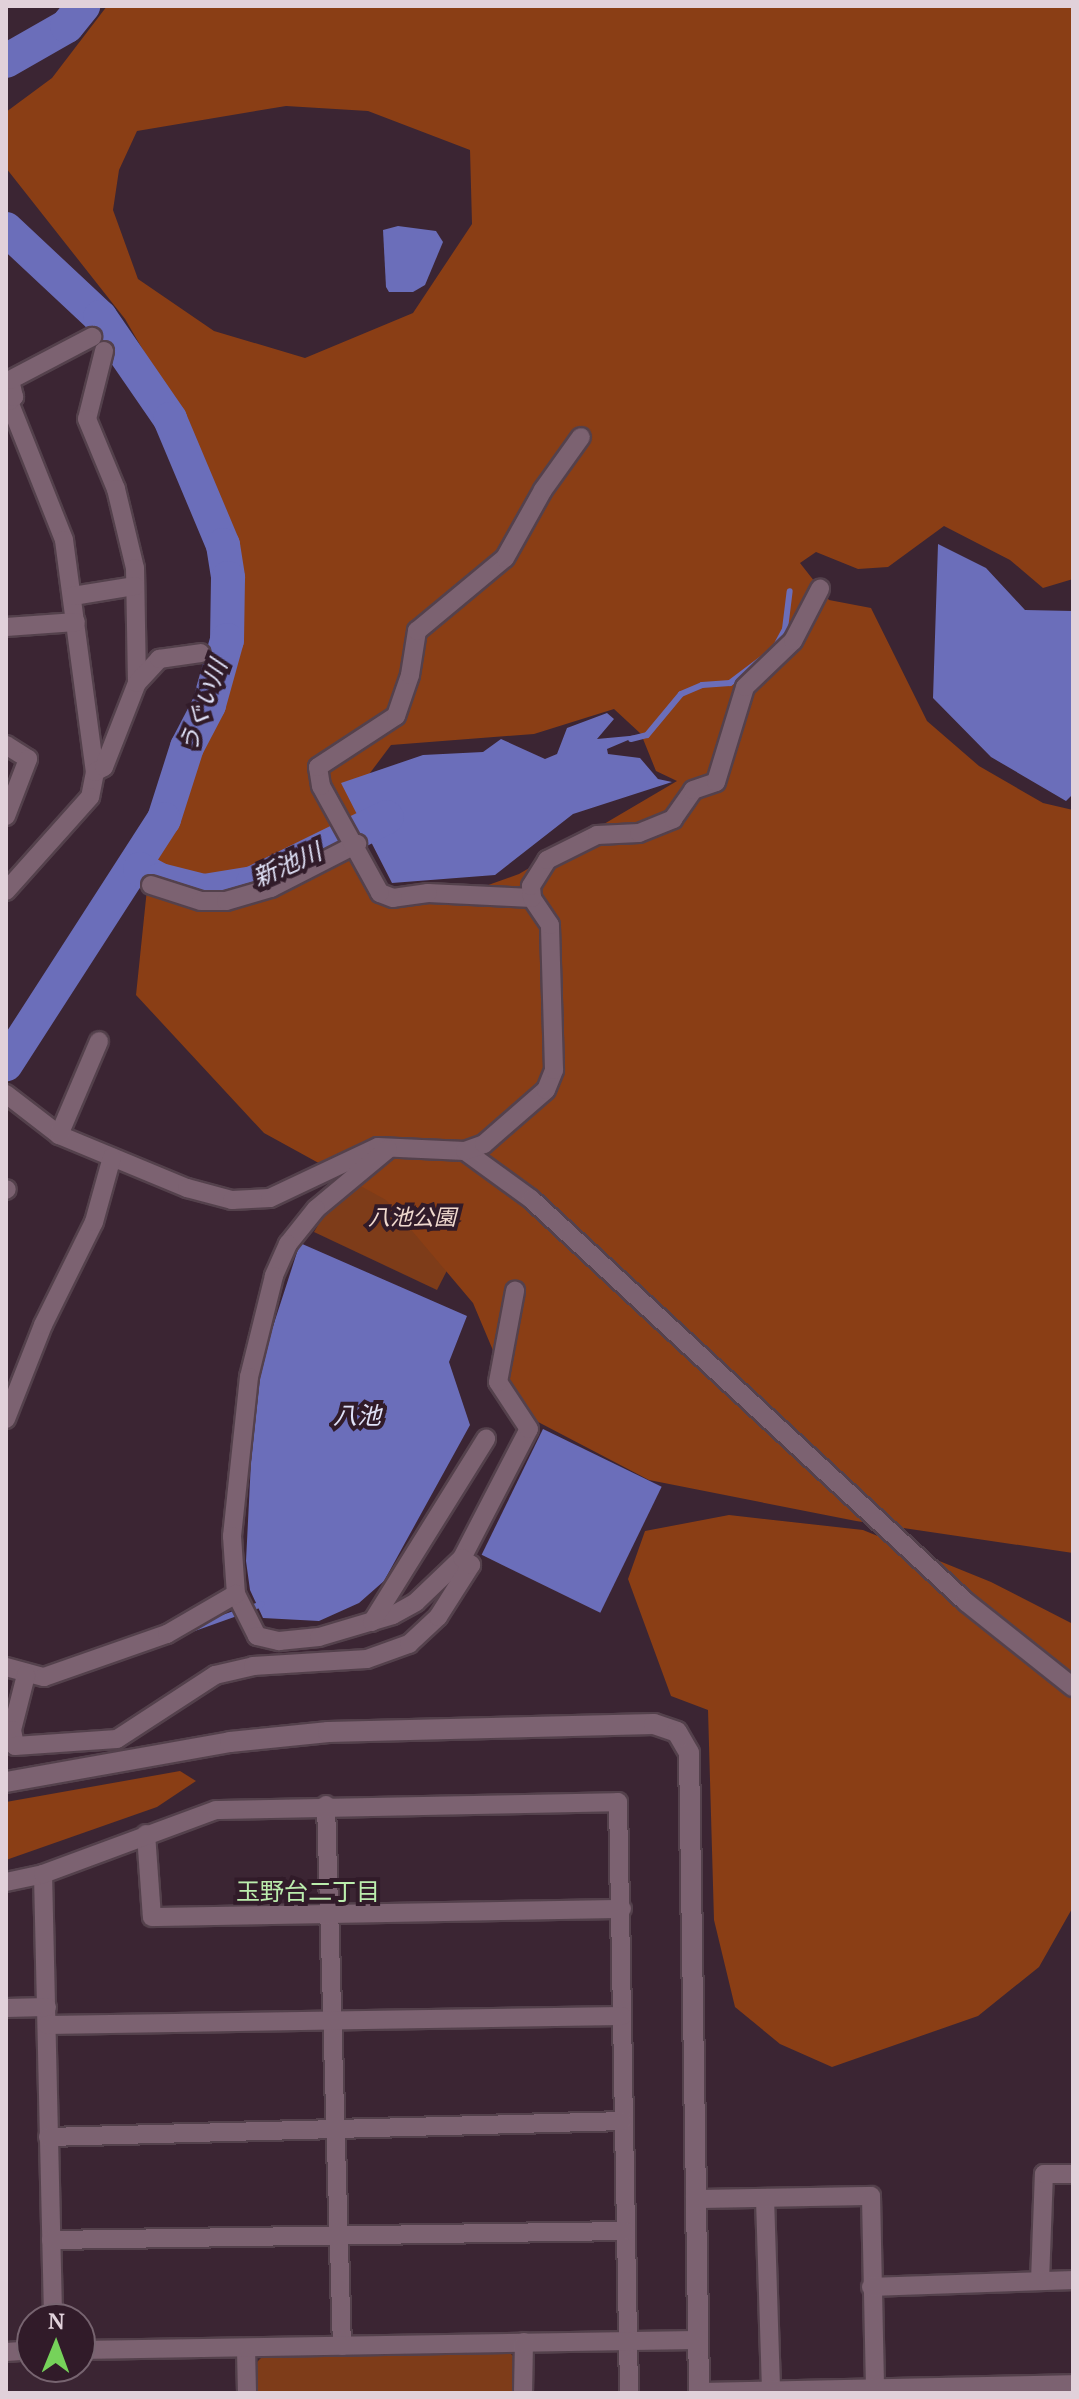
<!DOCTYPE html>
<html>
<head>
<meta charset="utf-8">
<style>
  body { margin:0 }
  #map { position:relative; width:1079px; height:2399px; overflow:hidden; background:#3b2533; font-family:"PT Serif","Noto Sans JP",serif }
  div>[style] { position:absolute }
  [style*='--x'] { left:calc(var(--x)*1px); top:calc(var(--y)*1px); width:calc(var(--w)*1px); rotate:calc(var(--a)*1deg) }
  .green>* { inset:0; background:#7e3c19 }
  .forest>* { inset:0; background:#8a3e15 }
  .water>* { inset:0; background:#6b6eba; transform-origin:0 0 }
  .stream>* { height:6px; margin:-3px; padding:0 3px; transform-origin:3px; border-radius:3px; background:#6b6eba }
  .river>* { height:34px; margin:-17px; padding:0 17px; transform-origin:17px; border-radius:17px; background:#6b6eba }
  .roads { filter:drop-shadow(2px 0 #54414c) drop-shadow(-2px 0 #54414c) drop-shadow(0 2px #54414c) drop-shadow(0 -2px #54414c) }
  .minor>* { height:18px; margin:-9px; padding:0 9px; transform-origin:9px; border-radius:9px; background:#7c6271 }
  .tertiary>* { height:20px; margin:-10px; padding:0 10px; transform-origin:10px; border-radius:10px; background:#7c6271 }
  span { translate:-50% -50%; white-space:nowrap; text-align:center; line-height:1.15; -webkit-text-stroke:8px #311b29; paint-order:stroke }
  .park-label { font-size:22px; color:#f0d9ce; font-style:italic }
  .water-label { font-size:24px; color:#e0e2f8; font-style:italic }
  .neighbourhood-label { font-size:24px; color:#bbedad }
  .frame { position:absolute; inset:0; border:8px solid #e1d1da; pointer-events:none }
  .north { position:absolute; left:16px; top:2303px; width:80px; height:80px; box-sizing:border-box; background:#311b29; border:2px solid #776470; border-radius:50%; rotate:1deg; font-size:22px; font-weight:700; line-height:32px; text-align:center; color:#e1d1da }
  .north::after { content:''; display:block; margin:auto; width:28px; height:36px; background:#76d25a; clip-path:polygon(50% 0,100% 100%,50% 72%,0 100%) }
</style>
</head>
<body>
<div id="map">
  <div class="green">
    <i style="clip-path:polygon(392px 1159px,487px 1192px,437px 1290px,314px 1232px,322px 1218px)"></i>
    <i style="clip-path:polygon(509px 2352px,515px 2358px,516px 2393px,256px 2393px,255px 2364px,262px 2357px)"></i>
  </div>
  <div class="forest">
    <i style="clip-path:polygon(evenodd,107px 6px,1073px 6px,1073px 579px,1043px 588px,1010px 560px,944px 526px,888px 567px,858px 569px,816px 552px,800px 563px,829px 600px,871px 608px,927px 721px,979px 766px,1043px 803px,1073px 810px,1073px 1553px,856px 1521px,649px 1480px,519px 1412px,473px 1303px,386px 1200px,264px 1133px,136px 995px,150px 860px,212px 722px,239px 609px,212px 486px,160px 379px,125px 319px,6px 168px,6px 112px,52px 78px,107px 6px,286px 106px,368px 111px,470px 150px,472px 224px,413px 313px,305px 358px,214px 331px,138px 279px,113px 210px,119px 170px,137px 131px,286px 106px,107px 6px,614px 709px,641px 734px,656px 771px,677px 781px,519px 874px,449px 899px,385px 893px,358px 847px,355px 793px,391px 745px,534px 734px,614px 709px)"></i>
    <i style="clip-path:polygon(729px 1515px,863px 1530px,991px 1582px,1073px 1624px,1073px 1907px,1039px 1967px,978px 2016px,832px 2067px,780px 2044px,735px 2007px,714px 1920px,708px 1710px,671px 1696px,628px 1579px,645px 1531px)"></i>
    <i style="clip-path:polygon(180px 1771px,196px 1781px,157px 1807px,6px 1860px,6px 1802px)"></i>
  </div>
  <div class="water">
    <i style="clip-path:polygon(398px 226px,436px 231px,443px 242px,425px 285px,413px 292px,389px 292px,386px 287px,383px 230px)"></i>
    <i style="clip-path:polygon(938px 544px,986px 568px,1025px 610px,1073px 611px,1073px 794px,1066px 801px,991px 757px,933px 698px)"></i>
    <i style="clip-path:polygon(607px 713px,614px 719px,597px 739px,640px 735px,607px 749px,608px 754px,640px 758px,658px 779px,672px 782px,573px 814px,495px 875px,392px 883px,341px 783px,423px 755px,483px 752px,501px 739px,545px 759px,557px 754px,567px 728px)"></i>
    <i style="clip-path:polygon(300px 1243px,467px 1316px,449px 1362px,470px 1425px,384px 1581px,359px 1603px,319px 1621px,263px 1618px,250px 1590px,246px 1561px,255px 1382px)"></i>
    <i style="left:543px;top:1429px;width:132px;height:140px;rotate:26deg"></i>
  </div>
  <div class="stream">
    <i style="--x:775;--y:648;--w:21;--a:-62"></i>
    <i style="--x:785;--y:629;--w:38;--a:-83"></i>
    <i style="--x:631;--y:739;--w:16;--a:-14"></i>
    <i style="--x:647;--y:735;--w:53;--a:-50.3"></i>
    <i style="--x:681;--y:694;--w:23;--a:-23"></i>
    <i style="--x:702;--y:685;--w:28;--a:-4"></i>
    <i style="--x:730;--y:683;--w:46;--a:-37.1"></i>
    <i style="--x:189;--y:1630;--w:77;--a:-19.6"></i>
  </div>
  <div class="river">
    <i style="--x:6;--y:61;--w:70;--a:-29.8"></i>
    <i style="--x:67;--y:26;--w:26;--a:-51"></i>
    <i style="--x:6;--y:229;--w:129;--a:43.1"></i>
    <i style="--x:100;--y:317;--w:124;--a:55.5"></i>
    <i style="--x:170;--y:419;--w:137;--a:67.2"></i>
    <i style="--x:223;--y:545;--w:33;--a:81"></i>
    <i style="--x:228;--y:578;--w:62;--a:90.9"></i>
    <i style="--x:227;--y:640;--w:67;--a:105.5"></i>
    <i style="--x:209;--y:705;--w:47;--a:117.6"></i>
    <i style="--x:187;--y:747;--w:76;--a:107.7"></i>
    <i style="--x:164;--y:819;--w:292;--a:122.8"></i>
    <i style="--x:140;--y:869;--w:23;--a:29"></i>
    <i style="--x:160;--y:880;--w:45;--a:14"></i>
    <i style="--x:204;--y:891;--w:50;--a:-9.3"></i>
    <i style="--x:253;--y:883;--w:149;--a:-26.2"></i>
  </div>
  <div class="roads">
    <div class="minor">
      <i style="--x:104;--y:351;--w:70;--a:104"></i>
      <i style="--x:87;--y:419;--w:76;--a:67.5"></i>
      <i style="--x:116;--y:489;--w:81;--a:76.5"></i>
      <i style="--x:135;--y:568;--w:115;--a:89"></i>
      <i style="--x:6;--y:394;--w:157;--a:68.3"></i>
      <i style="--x:64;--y:540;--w:234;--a:82.4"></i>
      <i style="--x:95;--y:772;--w:25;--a:101"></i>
      <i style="--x:90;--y:797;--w:126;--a:131.8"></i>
      <i style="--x:10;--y:401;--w:6;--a:-45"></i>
      <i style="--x:14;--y:397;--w:17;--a:-103"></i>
      <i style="--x:10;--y:380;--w:93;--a:-27.7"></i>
      <i style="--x:73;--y:596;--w:63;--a:-9.2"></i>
      <i style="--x:6;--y:627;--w:70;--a:-4.1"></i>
      <i style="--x:6;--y:745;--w:26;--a:32"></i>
      <i style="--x:28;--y:759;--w:61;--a:111.1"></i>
      <i style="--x:95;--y:772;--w:10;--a:-29"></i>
      <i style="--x:104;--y:767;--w:90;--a:-68.6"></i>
      <i style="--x:137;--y:683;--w:33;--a:-47"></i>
      <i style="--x:159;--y:659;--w:42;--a:-8.1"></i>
      <i style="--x:151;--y:885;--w:52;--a:17.7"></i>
      <i style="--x:201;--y:901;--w:25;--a:0"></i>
      <i style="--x:226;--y:901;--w:47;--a:-16.1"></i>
      <i style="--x:271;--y:888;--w:97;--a:-27.1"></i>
      <i style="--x:532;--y:898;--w:104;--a:-177.2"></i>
      <i style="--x:428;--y:893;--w:35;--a:172"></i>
      <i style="--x:393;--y:898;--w:14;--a:-159"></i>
      <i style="--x:380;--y:893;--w:122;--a:-118.9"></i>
      <i style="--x:321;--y:786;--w:19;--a:-99"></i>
      <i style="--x:318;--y:767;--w:93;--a:-33.2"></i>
      <i style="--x:396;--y:716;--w:43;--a:-71.1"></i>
      <i style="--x:410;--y:675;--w:45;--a:-81"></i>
      <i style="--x:417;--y:631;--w:114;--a:-39.7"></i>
      <i style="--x:505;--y:558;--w:78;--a:-60.8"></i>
      <i style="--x:543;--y:490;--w:65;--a:-54.4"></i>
      <i style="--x:6;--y:1094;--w:67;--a:37.7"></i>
      <i style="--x:59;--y:1135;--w:139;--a:22.5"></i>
      <i style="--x:187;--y:1188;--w:47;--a:14.9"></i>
      <i style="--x:232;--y:1200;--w:38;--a:-3"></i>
      <i style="--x:270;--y:1198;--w:119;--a:-25.3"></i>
      <i style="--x:378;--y:1147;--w:87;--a:2.6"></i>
      <i style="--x:465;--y:1151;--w:82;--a:36"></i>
      <i style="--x:531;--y:1199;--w:593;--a:42.81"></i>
      <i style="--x:966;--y:1602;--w:137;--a:38.5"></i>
      <i style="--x:59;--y:1135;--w:102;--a:-66.9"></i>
      <i style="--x:388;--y:1149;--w:94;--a:140.2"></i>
      <i style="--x:316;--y:1209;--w:45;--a:128.7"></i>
      <i style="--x:288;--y:1244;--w:35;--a:114"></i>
      <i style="--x:274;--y:1276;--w:104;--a:103.9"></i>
      <i style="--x:249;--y:1377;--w:160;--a:96.1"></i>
      <i style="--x:232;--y:1536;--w:58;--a:86.1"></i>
      <i style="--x:236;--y:1594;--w:47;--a:63.4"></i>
      <i style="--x:257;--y:1636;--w:23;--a:13"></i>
      <i style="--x:279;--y:1641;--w:40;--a:-5.7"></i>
      <i style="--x:319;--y:1637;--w:77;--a:-16.6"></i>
      <i style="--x:393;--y:1615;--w:26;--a:-29"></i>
      <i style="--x:416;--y:1602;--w:64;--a:-43.7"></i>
      <i style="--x:462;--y:1558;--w:145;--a:-62.6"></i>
      <i style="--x:529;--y:1429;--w:56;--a:-123.4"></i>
      <i style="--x:498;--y:1382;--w:93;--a:-79.4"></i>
      <i style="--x:465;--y:1151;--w:20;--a:-20"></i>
      <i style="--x:484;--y:1144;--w:82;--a:-41.1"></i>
      <i style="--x:546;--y:1090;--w:22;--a:-68"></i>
      <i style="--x:554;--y:1070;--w:145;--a:-91.6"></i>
      <i style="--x:550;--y:925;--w:32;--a:-124"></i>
      <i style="--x:532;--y:898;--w:12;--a:-95"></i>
      <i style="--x:531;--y:886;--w:31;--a:-58"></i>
      <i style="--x:547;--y:860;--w:56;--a:-26.6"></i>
      <i style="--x:597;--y:835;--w:42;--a:-2.7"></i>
      <i style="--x:639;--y:833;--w:37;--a:-22"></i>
      <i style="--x:673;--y:819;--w:35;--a:-55"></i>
      <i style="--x:693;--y:790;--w:24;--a:-19"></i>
      <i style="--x:716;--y:782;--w:99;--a:-73"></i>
      <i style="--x:745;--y:687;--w:66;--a:-43.8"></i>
      <i style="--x:793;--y:641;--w:59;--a:-62.6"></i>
      <i style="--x:6;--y:1190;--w:1;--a:-45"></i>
      <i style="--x:6;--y:1419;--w:101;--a:-68.5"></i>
      <i style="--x:43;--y:1325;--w:115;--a:-63.7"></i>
      <i style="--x:94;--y:1222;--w:67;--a:-74.5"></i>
      <i style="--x:372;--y:1622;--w:216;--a:-58.1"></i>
      <i style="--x:6;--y:1667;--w:39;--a:15"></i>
      <i style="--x:44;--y:1677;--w:130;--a:-19.3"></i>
      <i style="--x:167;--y:1634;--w:80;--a:-30.1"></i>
      <i style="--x:26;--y:1675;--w:57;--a:104.3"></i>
      <i style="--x:12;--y:1730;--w:16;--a:79"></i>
      <i style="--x:15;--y:1746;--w:102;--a:-3.9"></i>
      <i style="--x:117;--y:1739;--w:117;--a:-33.1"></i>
      <i style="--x:215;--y:1675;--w:39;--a:-13"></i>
      <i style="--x:253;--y:1666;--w:114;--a:-3.5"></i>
      <i style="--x:367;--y:1659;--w:45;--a:-19.7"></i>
      <i style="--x:409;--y:1644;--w:40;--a:-43"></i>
      <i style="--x:438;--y:1617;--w:62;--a:-57.6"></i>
      <i style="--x:471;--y:1565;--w:11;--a:-142"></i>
      <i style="--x:326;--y:1805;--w:541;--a:88.31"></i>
      <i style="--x:146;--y:1834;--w:83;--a:85.9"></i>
      <i style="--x:152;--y:1917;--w:470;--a:-1"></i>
      <i style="--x:43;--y:1874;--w:445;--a:88.7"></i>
      <i style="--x:6;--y:1882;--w:38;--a:-12"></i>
      <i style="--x:43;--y:1874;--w:184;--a:-20.3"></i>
      <i style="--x:216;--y:1810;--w:402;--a:-1.1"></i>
      <i style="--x:618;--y:1802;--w:591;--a:88.93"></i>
      <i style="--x:6;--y:2008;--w:41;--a:-1.4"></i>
      <i style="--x:47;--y:2025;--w:575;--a:-0.9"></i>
      <i style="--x:48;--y:2137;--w:575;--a:-1.59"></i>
      <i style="--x:765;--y:2198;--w:192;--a:88.2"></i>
      <i style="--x:695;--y:2199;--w:176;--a:-1"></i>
      <i style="--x:871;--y:2196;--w:191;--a:88.8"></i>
      <i style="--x:51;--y:2240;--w:574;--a:-0.9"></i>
      <i style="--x:1040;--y:2281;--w:107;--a:-87.9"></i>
      <i style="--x:1044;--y:2174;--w:29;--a:0"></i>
      <i style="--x:871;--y:2287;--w:202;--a:-2"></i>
      <i style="--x:246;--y:2349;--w:44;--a:88.7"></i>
      <i style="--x:80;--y:2350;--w:616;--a:-0.93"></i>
      <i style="--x:6;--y:2352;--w:26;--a:-4"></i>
      <i style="--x:699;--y:2392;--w:374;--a:-1.2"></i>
      <i style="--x:523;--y:2393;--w:51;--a:-88.9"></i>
    </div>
    <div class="tertiary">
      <i style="--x:6;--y:1782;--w:228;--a:-10.1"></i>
      <i style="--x:230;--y:1742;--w:99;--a:-5.8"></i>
      <i style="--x:328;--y:1732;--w:326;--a:-1.4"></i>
      <i style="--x:654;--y:1724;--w:24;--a:19"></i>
      <i style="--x:677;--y:1732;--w:24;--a:60"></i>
      <i style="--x:689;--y:1753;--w:640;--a:89.1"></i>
    </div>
  </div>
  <div class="park-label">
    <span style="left:412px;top:1217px">八池公園</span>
  </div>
  <div class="water-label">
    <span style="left:203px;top:706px;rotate:-70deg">うぐい川</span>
    <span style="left:287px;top:865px;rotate:-24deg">新池川</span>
    <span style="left:357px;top:1416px">八池</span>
  </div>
  <div class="neighbourhood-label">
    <span style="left:308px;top:1892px">玉野台二丁目</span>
  </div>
  <div class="frame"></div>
  <div class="north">N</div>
</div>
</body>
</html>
